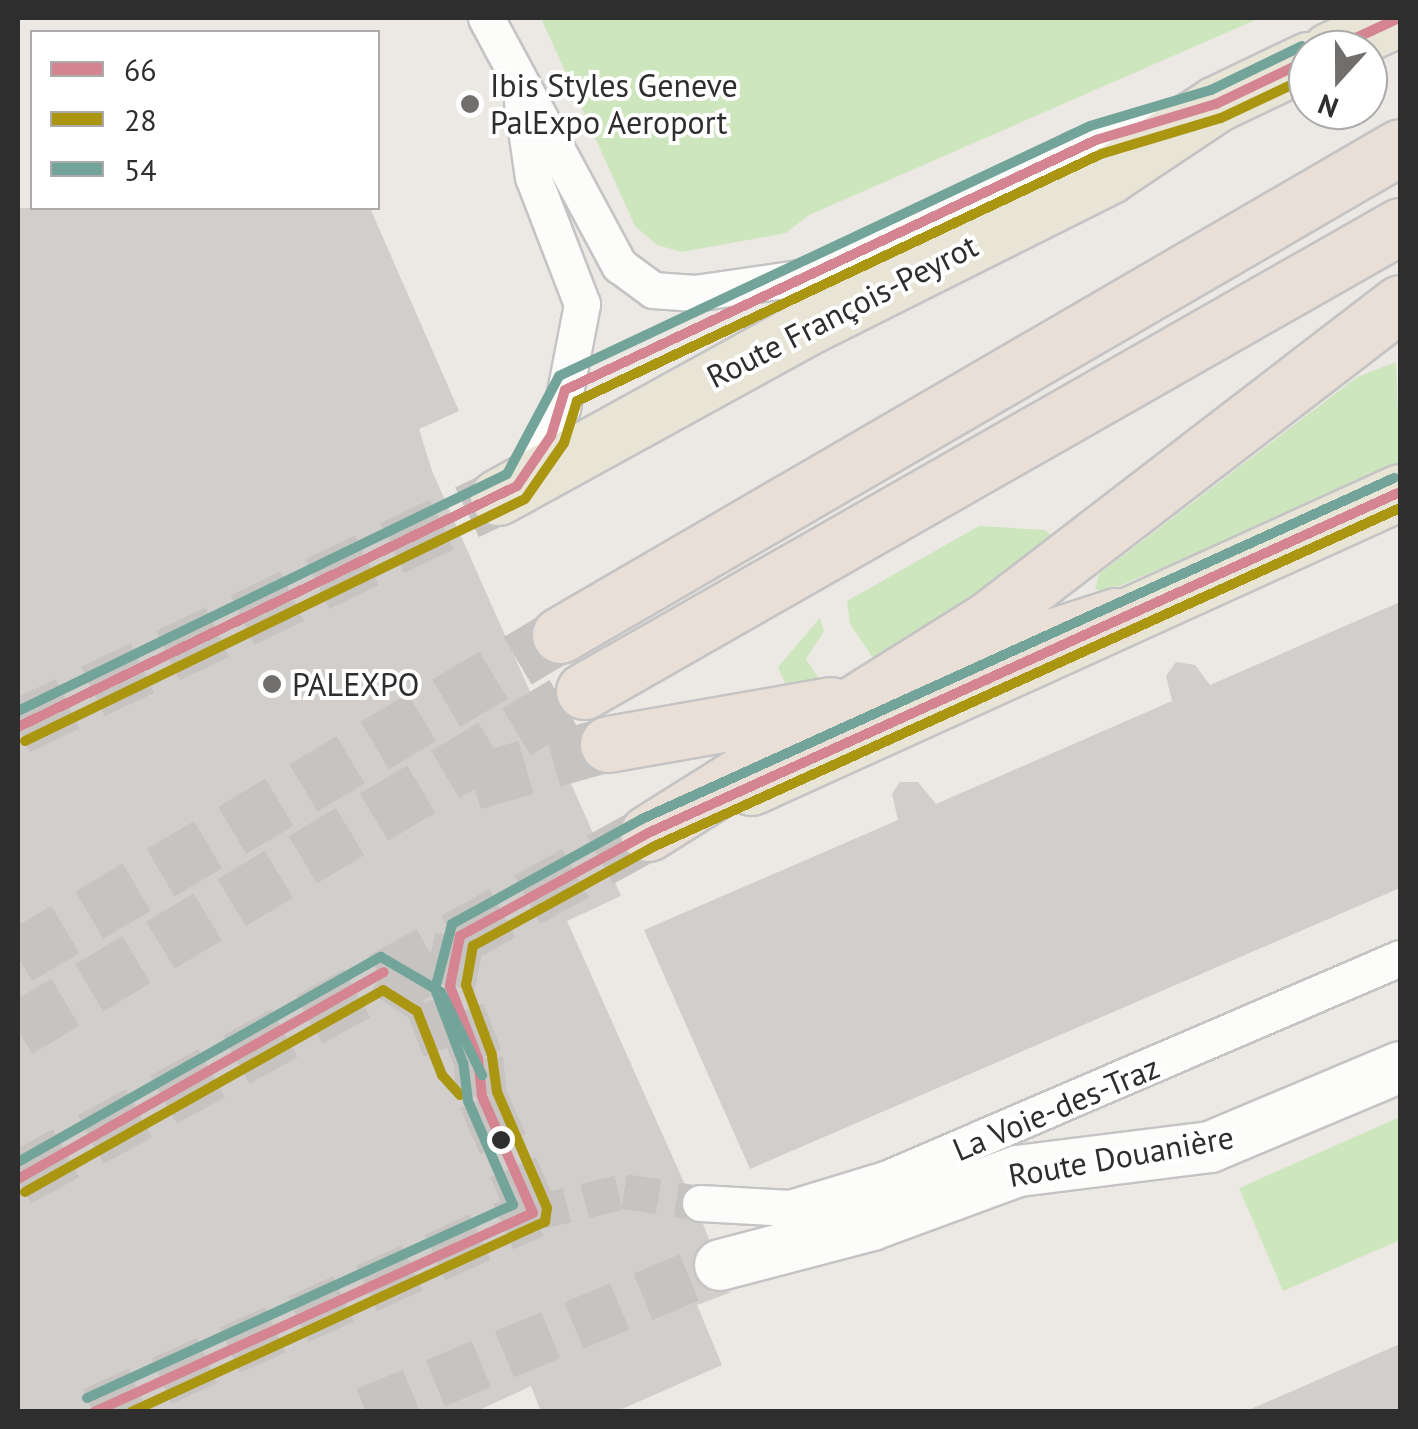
<!DOCTYPE html>
<html>
<head>
<meta charset="utf-8">
<style>
  body { margin:0 }
  #map { position:relative; width:1418px; height:1429px; overflow:hidden; background:#ece8e4; font-family:"PT Sans",sans-serif }
  div>[style] { position:absolute }
  [style*='--x'] { left:calc(var(--x)*1px); top:calc(var(--y)*1px); width:calc(var(--w)*1px); rotate:calc(var(--a)*1deg) }
  .green>* { inset:0; background:#cee6be }
  .building>* { inset:0; background:#d1cecb }
  .street-tunnel>* { height:35px; margin-top:-17.5px; transform-origin:0; background:repeating-linear-gradient(90deg,#c6c3c0 0 35px,transparent 0 53px) }
  .secondary-tunnel>* { height:50px; margin-top:-25px; transform-origin:0; background:repeating-linear-gradient(90deg,#c6c3c0 0 50px,transparent 0 75px) }
  .primary-tunnel>* { height:55px; margin-top:-27.5px; transform-origin:0; background:repeating-linear-gradient(90deg,#c6c3c0 0 55px,transparent 0 83px) }
  .highway-tunnel>* { height:55px; margin-top:-27.5px; transform-origin:0; background:repeating-linear-gradient(90deg,#c6c3c0 0 55px,transparent 0 83px) }
  .roads { filter:drop-shadow(2px 0 #c5c4c5) drop-shadow(-2px 0 #c5c4c5) drop-shadow(0 2px #c5c4c5) drop-shadow(0 -2px #c5c4c5) }
  .street>* { height:35px; margin:-17.5px; padding:0 17.5px; transform-origin:17.5px; border-radius:17.5px; background:#fcfcfb }
  .secondary>* { height:50px; margin:-25px; padding:0 25px; transform-origin:25px; border-radius:25px; background:#fcfcfb }
  .primary>* { height:55px; margin:-27.5px; padding:0 27.5px; transform-origin:27.5px; border-radius:27.5px; background:#e8e4d6 }
  .highway>* { height:55px; margin:-27.5px; padding:0 27.5px; transform-origin:27.5px; border-radius:27.5px; background:#eadfd6 }
  .bus-1>* { height:10px; margin:-5px; padding:0 5px; transform-origin:5px; border-radius:5px; background:#d58591 }
  .bus-2>* { height:10px; margin:-5px; padding:0 5px; transform-origin:5px; border-radius:5px; background:#ab9612 }
  .bus-3>* { height:10px; margin:-5px; padding:0 5px; transform-origin:5px; border-radius:5px; background:#72a49a }
  .dots>* { width:28px; height:28px; translate:-50% -50%; box-sizing:border-box; border:5px solid #fff; border-radius:50% }
  span { translate:-50% -50%; white-space:nowrap; text-align:center; line-height:1.15; -webkit-text-stroke:8px #fff; paint-order:stroke }
  .poi-label { font-size:32px; color:#2e2e2e }
  .left { translate:0 -50%; text-align:left }
  .street-label { font-size:32px; color:#2e2e2e }
  .frame { position:absolute; inset:0; border:20px solid #2e2e2e; pointer-events:none }
  .legend { position:absolute; left:30px; top:30px; width:350px; height:180px; box-sizing:border-box; background:#fff; border:2px solid #ababab; margin:0; padding:12px 18px; list-style:none; font-size:30px; color:#2e2e2e }
  .legend li { display:flex; align-items:center; gap:20px; height:50px }
  .legend b { width:50px; border:2px solid #ababab }
  .north { position:absolute; left:1288px; top:30px; width:100px; height:100px; box-sizing:border-box; background:#fff; border:2px solid #ababab; border-radius:50%; rotate:201deg; font-size:28px; font-weight:700; line-height:40px; text-align:center; color:#2e2e2e }
  .north::after { content:''; display:block; margin:auto; width:35px; height:45px; background:#706f6e; clip-path:polygon(50% 0,100% 100%,50% 72%,0 100%) }
</style>
</head>
<body>
<div id="map">
  <div class="green">
    <i style="clip-path:polygon(541px 18px,1260px 18px,809px 215px,786px 233px,682px 252px,657px 245px,635px 226px)"></i>
    <i style="clip-path:polygon(1396px 362px,1400px 467px,1105px 592px,1095px 589px,1099px 574px,1357px 377px)"></i>
    <i style="clip-path:polygon(979px 526px,1045px 530px,1053px 537px,994px 588px,875px 661px,850px 624px,847px 601px)"></i>
    <i style="clip-path:polygon(820px 618px,824px 631px,806px 659px,823px 685px,778px 692px,786px 685px,778px 667px)"></i>
    <i style="clip-path:polygon(1400px 1117px,1400px 1240px,1283px 1291px,1239px 1188px)"></i>
  </div>
  <div class="building">
    <i style="clip-path:polygon(18px 208px,370px 208px,459px 411px,419px 429px,432px 471px,621px 896px,567px 921px,686px 1187px,681px 1212px,703px 1224px,709px 1239px,693px 1257px,693px 1273px,712px 1292px,732px 1292px,697px 1305px,722px 1365px,615px 1412px,541px 1412px,531px 1386px,475px 1412px,18px 1412px)"></i>
    <i style="clip-path:polygon(1400px 602px,1400px 888px,750px 1169px,644px 930px,898px 820px,892px 794px,900px 782px,918px 782px,936px 804px,1172px 701px,1166px 676px,1176px 662px,1195px 665px,1210px 685px)"></i>
    <i style="clip-path:polygon(1400px 1344px,1400px 1412px,1244px 1412px)"></i>
  </div>
  <div class="street-tunnel">
    <i style="--x:533;--y:1213;--w:94;--a:-13.6"></i>
    <i style="--x:624;--y:1191;--w:77;--a:9"></i>
  </div>
  <div class="secondary-tunnel">
    <i style="--x:384;--y:972;--w:54;--a:32.8"></i>
    <i style="--x:429;--y:1001;--w:51;--a:69.4"></i>
    <i style="--x:93;--y:1412;--w:483;--a:-24.3"></i>
    <i style="--x:533;--y:1213;--w:128;--a:-113.6"></i>
    <i style="--x:482;--y:1096;--w:37;--a:-96"></i>
    <i style="--x:478;--y:1059;--w:78;--a:-111"></i>
    <i style="--x:450;--y:986;--w:51;--a:-78.7"></i>
    <i style="--x:366;--y:1412;--w:383;--a:-22.6"></i>
  </div>
  <div class="primary-tunnel">
    <i style="--x:18;--y:727;--w:532;--a:-25.6"></i>
    <i style="--x:18;--y:1179;--w:719;--a:-28.78"></i>
  </div>
  <div class="highway-tunnel">
    <i style="--x:473;--y:782;--w:140;--a:-15.7"></i>
    <i style="--x:18;--y:957;--w:630;--a:-30.71"></i>
    <i style="--x:18;--y:1030;--w:660;--a:-30.92"></i>
  </div>
  <div class="roads">
    <div class="street">
      <i style="--x:486;--y:18;--w:281;--a:61.7"></i>
      <i style="--x:619;--y:265;--w:42;--a:36.3"></i>
      <i style="--x:653;--y:290;--w:42;--a:4.1"></i>
      <i style="--x:695;--y:293;--w:111;--a:-8.3"></i>
      <i style="--x:805;--y:277;--w:322;--a:-25.2"></i>
      <i style="--x:1096;--y:140;--w:79;--a:-16.8"></i>
      <i style="--x:522;--y:102;--w:76;--a:81.7"></i>
      <i style="--x:533;--y:177;--w:136;--a:68.9"></i>
      <i style="--x:582;--y:304;--w:106;--a:100.9"></i>
      <i style="--x:562;--y:408;--w:79;--a:119.5"></i>
      <i style="--x:700;--y:1203;--w:90;--a:3.2"></i>
      <i style="--x:790;--y:1208;--w:102;--a:-17"></i>
      <i style="--x:888;--y:1178;--w:557;--a:-23.25"></i>
    </div>
    <div class="secondary">
      <i style="--x:720;--y:1265;--w:157;--a:-14.7"></i>
      <i style="--x:872;--y:1225;--w:156;--a:-20.3"></i>
      <i style="--x:1018;--y:1171;--w:193;--a:-7.1"></i>
      <i style="--x:1210;--y:1147;--w:206;--a:-22.8"></i>
    </div>
    <div class="primary">
      <i style="--x:1330;--y:50;--w:76;--a:-24.9"></i>
      <i style="--x:498;--y:497;--w:350;--a:-28.8"></i>
      <i style="--x:805;--y:328;--w:339;--a:-26.6"></i>
      <i style="--x:1108;--y:176;--w:130;--a:-33.7"></i>
      <i style="--x:1216;--y:104;--w:102;--a:-25.6"></i>
      <i style="--x:751;--y:787;--w:713;--a:-24.44"></i>
    </div>
    <div class="highway">
      <i style="--x:560;--y:635;--w:971;--a:-30.15"></i>
      <i style="--x:942;--y:672;--w:183;--a:-17.8"></i>
      <i style="--x:584;--y:691;--w:939;--a:-29.68"></i>
      <i style="--x:608;--y:744;--w:226;--a:-9.9"></i>
      <i style="--x:648;--y:833;--w:403;--a:-32.1"></i>
      <i style="--x:989;--y:619;--w:518;--a:-37.56"></i>
    </div>
  </div>
  <div class="bus-1">
    <i style="--x:1330;--y:50;--w:76;--a:-24.9"></i>
    <i style="--x:565;--y:390;--w:587;--a:-25.21"></i>
    <i style="--x:1096;--y:140;--w:125;--a:-16.7"></i>
    <i style="--x:1216;--y:104;--w:102;--a:-25.6"></i>
    <i style="--x:18;--y:727;--w:554;--a:-25.78"></i>
    <i style="--x:517;--y:486;--w:60;--a:-55.8"></i>
    <i style="--x:551;--y:436;--w:48;--a:-73.1"></i>
    <i style="--x:460;--y:936;--w:214;--a:-28.7"></i>
    <i style="--x:648;--y:833;--w:826;--a:-24.39"></i>
    <i style="--x:18;--y:1179;--w:420;--a:-29.5"></i>
    <i style="--x:94;--y:1412;--w:482;--a:-24.4"></i>
    <i style="--x:533;--y:1213;--w:128;--a:-113.6"></i>
    <i style="--x:482;--y:1096;--w:37;--a:-96"></i>
    <i style="--x:478;--y:1059;--w:78;--a:-111"></i>
    <i style="--x:450;--y:986;--w:51;--a:-78.7"></i>
  </div>
  <div class="bus-2">
    <i style="--x:25;--y:741;--w:555;--a:-25.83"></i>
    <i style="--x:525;--y:499;--w:68;--a:-55.1"></i>
    <i style="--x:564;--y:443;--w:44;--a:-72.8"></i>
    <i style="--x:577;--y:401;--w:579;--a:-25.24"></i>
    <i style="--x:1101;--y:154;--w:125;--a:-16.7"></i>
    <i style="--x:1221;--y:118;--w:96;--a:-25.2"></i>
    <i style="--x:25;--y:1192;--w:411;--a:-29.4"></i>
    <i style="--x:383;--y:990;--w:40;--a:32"></i>
    <i style="--x:417;--y:1011;--w:69;--a:68.7"></i>
    <i style="--x:442;--y:1075;--w:27;--a:48"></i>
    <i style="--x:131;--y:1412;--w:456;--a:-24.7"></i>
    <i style="--x:545;--y:1222;--w:14;--a:-82"></i>
    <i style="--x:547;--y:1208;--w:126;--a:-113.3"></i>
    <i style="--x:497;--y:1092;--w:37;--a:-98"></i>
    <i style="--x:492;--y:1055;--w:75;--a:-110.4"></i>
    <i style="--x:466;--y:985;--w:40;--a:-80"></i>
    <i style="--x:473;--y:946;--w:208;--a:-28.8"></i>
    <i style="--x:655;--y:846;--w:818;--a:-24.4"></i>
  </div>
  <div class="bus-3">
    <i style="--x:18;--y:711;--w:543;--a:-25.86"></i>
    <i style="--x:507;--y:474;--w:111;--a:-62"></i>
    <i style="--x:559;--y:376;--w:587;--a:-25.21"></i>
    <i style="--x:1090;--y:126;--w:126;--a:-16.6"></i>
    <i style="--x:1211;--y:90;--w:101;--a:-25.8"></i>
    <i style="--x:18;--y:1162;--w:417;--a:-29.5"></i>
    <i style="--x:381;--y:957;--w:69;--a:30.3"></i>
    <i style="--x:441;--y:992;--w:93;--a:63.7"></i>
    <i style="--x:87;--y:1398;--w:468;--a:-24.4"></i>
    <i style="--x:513;--y:1205;--w:113;--a:-113.4"></i>
    <i style="--x:468;--y:1101;--w:38;--a:-97"></i>
    <i style="--x:463;--y:1063;--w:79;--a:-110.7"></i>
    <i style="--x:435;--y:989;--w:67;--a:-75.3"></i>
    <i style="--x:452;--y:924;--w:217;--a:-28.9"></i>
    <i style="--x:642;--y:819;--w:826;--a:-24.39"></i>
  </div>
  <div class="dots">
    <i style="left:470px;top:104px;background:#706f6e"></i>
    <i style="left:272px;top:684px;background:#706f6e"></i>
    <i style="left:501px;top:1140px;background:#2e2e2e"></i>
  </div>
  <div class="poi-label">
    <span class="left" style="left:490px;top:104px">Ibis Styles Geneve<br>PalExpo Aeroport</span>
    <span class="left" style="left:292px;top:684px">PALEXPO</span>
  </div>
  <div class="street-label">
    <span style="left:842px;top:311px;rotate:-27deg">Route François-Peyrot</span>
    <span style="left:1056px;top:1108px;rotate:-23deg">La Voie-des-Traz</span>
    <span style="left:1121px;top:1156px;rotate:-10deg">Route Douanière</span>
  </div>
  <div class="frame"></div>
  <ul class="legend">
  <li><b style="height:12px;background:#d58591"></b>66</li>
  <li><b style="height:12px;background:#ab9612"></b>28</li>
  <li><b style="height:12px;background:#72a49a"></b>54</li>
  </ul>
  <div class="north">N</div>
</div>
</body>
</html>
